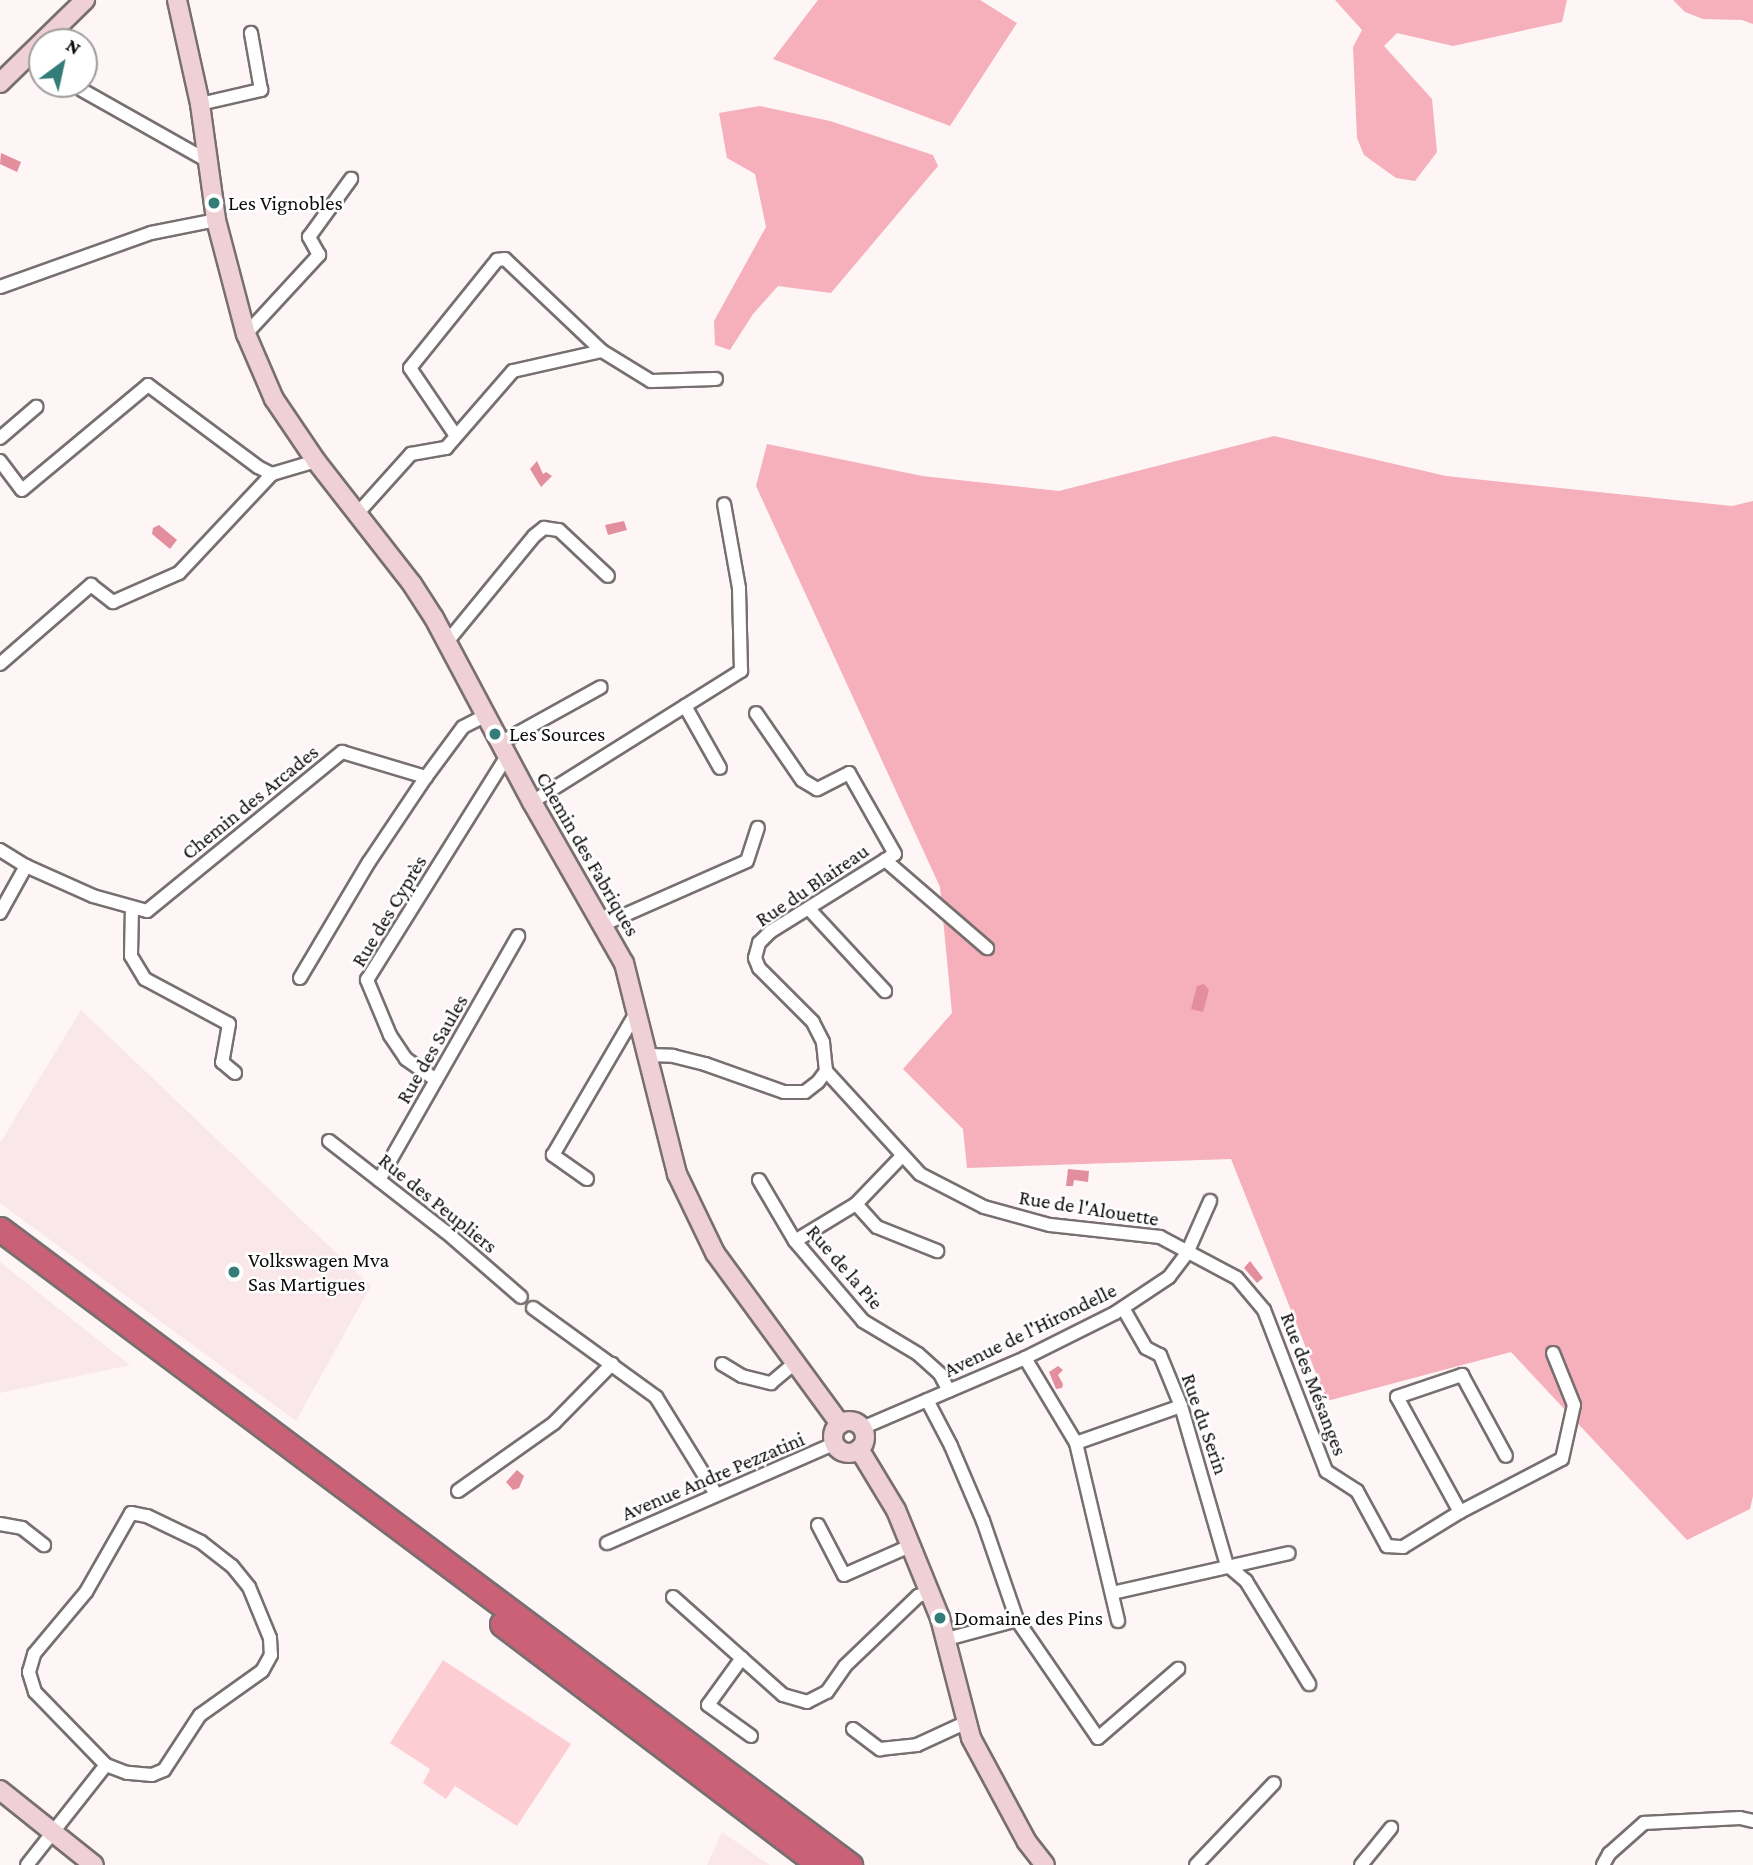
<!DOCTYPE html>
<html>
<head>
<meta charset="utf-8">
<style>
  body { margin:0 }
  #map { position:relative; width:1753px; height:1865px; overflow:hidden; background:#fef5f6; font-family:"Crimson Pro",serif }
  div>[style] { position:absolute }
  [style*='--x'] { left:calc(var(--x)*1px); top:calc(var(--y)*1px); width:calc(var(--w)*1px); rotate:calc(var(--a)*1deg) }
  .built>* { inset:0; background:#fae7ea }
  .green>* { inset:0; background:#fdcdd4 }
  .forest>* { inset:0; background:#f6b0bb }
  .water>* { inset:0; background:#e28e9c }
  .roads { filter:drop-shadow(2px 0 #776f70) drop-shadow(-2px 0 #776f70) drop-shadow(0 2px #776f70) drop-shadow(0 -2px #776f70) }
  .street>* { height:12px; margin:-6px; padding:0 6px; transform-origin:6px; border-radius:6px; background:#fff }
  .secondary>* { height:18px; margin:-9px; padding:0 9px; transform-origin:9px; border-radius:9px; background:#efd0d6 }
  .secondary>.ring { margin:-9px; padding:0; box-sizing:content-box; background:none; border:18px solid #efd0d6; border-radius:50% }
  .highway>* { height:23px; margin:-11.5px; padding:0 11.5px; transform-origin:11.5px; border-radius:11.5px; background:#cb6177 }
  .dots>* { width:19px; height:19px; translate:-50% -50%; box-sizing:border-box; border:4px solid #fff; border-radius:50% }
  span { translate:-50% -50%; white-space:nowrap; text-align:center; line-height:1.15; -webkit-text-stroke:5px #fff; paint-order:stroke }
  .poi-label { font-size:21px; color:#0e0b0b }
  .left { translate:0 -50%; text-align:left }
  .street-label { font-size:21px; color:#0e0b0b }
  .north { position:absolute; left:28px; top:28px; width:70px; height:70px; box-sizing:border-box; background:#fff; border:2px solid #9f9d9d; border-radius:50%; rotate:33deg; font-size:19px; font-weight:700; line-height:28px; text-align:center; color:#0e0b0b }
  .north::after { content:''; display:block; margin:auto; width:24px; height:32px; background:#347c77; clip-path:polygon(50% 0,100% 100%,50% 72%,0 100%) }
</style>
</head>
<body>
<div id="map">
  <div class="built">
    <i style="clip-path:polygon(81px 1010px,371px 1286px,296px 1421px,0 1203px,0 1143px)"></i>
    <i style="clip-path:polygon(0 1262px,107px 1347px,130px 1365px,0 1393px)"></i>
    <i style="clip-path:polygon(722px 1832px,770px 1865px,707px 1865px)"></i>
  </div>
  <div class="green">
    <i style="clip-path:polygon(443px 1660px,571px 1744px,517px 1826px,455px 1786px,446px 1799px,423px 1783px,430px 1769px,390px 1743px)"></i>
  </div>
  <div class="forest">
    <i style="clip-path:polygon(818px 0,980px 0,1017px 23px,950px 126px,773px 59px)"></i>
    <i style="clip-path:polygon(1335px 0,1567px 0,1562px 22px,1453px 46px,1397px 33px,1384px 46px,1432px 99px,1437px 152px,1415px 181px,1396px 178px,1364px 155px,1357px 138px,1353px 47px,1362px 30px)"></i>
    <i style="clip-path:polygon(1673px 0,1753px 0,1753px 24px,1742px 20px,1703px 19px,1685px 12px)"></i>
    <i style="clip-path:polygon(760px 106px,830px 121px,933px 155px,938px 166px,831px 293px,778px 286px,753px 314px,730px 350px,715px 345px,714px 321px,766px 227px,755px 174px,727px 158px,719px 113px)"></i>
    <i style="clip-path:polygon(1274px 436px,1446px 476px,1732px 506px,1753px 501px,1753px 1496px,1750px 1509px,1687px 1540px,1511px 1352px,1327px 1401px,1231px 1159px,967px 1168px,963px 1129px,903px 1069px,952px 1013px,940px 887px,756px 486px,767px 444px,922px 476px,1059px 491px)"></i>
  </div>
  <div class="water">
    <i style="clip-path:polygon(1px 153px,21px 162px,17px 172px,0 164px)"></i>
    <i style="clip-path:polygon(537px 461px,543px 474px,546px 472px,552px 476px,541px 487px,530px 469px)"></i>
    <i style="clip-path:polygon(624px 521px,627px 530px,608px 535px,605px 525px)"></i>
    <i style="clip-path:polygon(159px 525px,177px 540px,170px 549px,152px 534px,153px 528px)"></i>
    <i style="clip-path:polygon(1204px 984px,1209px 990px,1203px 1012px,1191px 1009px,1197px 986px)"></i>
    <i style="clip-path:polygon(1068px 1169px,1089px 1171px,1088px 1182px,1074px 1180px,1073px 1186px,1066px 1186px)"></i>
    <i style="clip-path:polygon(1250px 1261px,1263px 1278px,1257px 1283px,1244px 1268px)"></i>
    <i style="clip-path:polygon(1058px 1366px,1063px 1370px,1058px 1375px,1063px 1384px,1062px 1388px,1056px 1389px,1049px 1372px)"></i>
    <i style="clip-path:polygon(517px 1470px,524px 1476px,519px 1488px,513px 1490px,506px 1482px)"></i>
  </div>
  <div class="roads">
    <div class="street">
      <i style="--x:82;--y:90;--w:145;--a:29.4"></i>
      <i style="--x:200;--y:104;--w:63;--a:-12.9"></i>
      <i style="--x:261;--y:90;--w:58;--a:-100"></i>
      <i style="--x:0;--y:287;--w:160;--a:-19.7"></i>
      <i style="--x:151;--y:233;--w:66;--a:-11.3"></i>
      <i style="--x:246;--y:334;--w:108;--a:-47.3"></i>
      <i style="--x:319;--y:255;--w:21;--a:-119"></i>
      <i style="--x:309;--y:237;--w:72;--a:-54.1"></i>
      <i style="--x:456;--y:436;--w:82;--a:-124.1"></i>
      <i style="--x:410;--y:368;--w:139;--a:-51.1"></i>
      <i style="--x:497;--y:260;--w:8;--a:-7"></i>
      <i style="--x:505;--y:259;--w:134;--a:43.5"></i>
      <i style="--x:602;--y:351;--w:57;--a:31.5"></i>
      <i style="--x:651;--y:381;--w:65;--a:-1.8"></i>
      <i style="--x:0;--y:438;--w:48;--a:-40.7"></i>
      <i style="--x:0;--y:461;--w:36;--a:53"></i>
      <i style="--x:22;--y:490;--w:164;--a:-39.8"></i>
      <i style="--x:148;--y:385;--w:137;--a:36.7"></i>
      <i style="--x:258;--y:467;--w:16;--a:27"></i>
      <i style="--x:272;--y:474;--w:46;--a:-16.5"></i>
      <i style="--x:357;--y:514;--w:81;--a:-48"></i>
      <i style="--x:411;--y:454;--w:36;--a:-10"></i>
      <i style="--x:446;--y:448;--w:102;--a:-49"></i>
      <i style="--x:513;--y:371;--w:91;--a:-12.7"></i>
      <i style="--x:447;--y:642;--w:137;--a:-50.6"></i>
      <i style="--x:534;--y:536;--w:13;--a:-39"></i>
      <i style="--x:544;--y:528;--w:15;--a:8"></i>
      <i style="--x:559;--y:530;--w:67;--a:43.2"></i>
      <i style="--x:0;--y:664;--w:121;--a:-41"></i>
      <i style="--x:91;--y:585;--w:28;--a:38"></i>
      <i style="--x:113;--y:602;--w:72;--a:-23.7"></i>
      <i style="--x:179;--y:573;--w:136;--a:-46.8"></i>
      <i style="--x:685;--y:706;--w:71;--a:60.6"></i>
      <i style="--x:500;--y:743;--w:115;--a:-29"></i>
      <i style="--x:532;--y:802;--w:247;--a:-32.1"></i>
      <i style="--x:741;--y:671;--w:83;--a:-91.4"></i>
      <i style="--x:739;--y:588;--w:85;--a:-100.1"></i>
      <i style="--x:0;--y:850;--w:31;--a:32"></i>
      <i style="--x:26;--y:866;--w:73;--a:24.1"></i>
      <i style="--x:93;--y:896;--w:56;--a:15.5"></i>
      <i style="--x:147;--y:911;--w:252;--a:-39.2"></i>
      <i style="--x:342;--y:752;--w:88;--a:16.6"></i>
      <i style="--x:426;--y:777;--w:62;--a:-53.5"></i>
      <i style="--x:463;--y:727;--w:25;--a:-27"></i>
      <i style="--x:885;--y:860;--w:135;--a:40.8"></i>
      <i style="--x:132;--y:907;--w:49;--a:91.2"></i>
      <i style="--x:131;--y:956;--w:27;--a:59"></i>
      <i style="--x:145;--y:979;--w:95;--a:28.2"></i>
      <i style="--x:229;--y:1024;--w:39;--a:100"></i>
      <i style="--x:222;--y:1062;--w:17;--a:40"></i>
      <i style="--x:809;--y:909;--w:112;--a:47.2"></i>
      <i style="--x:0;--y:913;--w:54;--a:-61"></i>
      <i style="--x:602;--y:925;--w:158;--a:-23.8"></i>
      <i style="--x:747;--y:861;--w:35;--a:-72"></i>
      <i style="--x:300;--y:978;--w:135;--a:-59.3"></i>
      <i style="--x:369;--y:862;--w:102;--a:-56.2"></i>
      <i style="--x:649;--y:1055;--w:24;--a:2"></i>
      <i style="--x:673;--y:1056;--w:33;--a:14"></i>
      <i style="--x:705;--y:1064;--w:84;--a:19.5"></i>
      <i style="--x:784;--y:1092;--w:21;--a:0"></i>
      <i style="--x:805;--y:1092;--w:16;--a:-38"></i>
      <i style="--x:818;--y:1082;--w:14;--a:-54"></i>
      <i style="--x:826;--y:1071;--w:29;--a:-96"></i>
      <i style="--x:823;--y:1042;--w:22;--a:-117"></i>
      <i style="--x:813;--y:1022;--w:76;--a:-135"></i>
      <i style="--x:759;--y:968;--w:11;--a:-112"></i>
      <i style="--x:755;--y:958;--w:16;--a:-75"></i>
      <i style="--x:759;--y:943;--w:16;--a:-45"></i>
      <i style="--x:770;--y:932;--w:147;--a:-32"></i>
      <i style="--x:895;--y:854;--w:93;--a:-119.6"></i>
      <i style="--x:849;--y:773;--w:36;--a:153"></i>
      <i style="--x:817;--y:789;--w:17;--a:-149"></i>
      <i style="--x:802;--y:780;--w:81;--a:-124.5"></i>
      <i style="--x:826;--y:1071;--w:139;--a:47.6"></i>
      <i style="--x:920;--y:1174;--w:72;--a:27.3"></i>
      <i style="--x:984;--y:1207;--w:68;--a:15.3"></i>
      <i style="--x:1050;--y:1225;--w:111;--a:6.2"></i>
      <i style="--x:1160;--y:1237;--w:87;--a:28"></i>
      <i style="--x:1237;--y:1278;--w:42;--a:49.8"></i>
      <i style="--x:1264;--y:1310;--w:173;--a:68.9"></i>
      <i style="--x:1326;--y:1471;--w:37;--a:33"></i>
      <i style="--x:1357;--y:1491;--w:63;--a:61.4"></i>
      <i style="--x:1387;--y:1546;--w:16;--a:4"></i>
      <i style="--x:1403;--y:1547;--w:67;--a:-31.6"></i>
      <i style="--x:1460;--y:1512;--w:115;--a:-27.5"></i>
      <i style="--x:1562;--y:1459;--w:55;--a:-77.5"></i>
      <i style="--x:1574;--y:1405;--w:56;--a:-112"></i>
      <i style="--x:436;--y:1080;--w:37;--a:-145"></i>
      <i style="--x:406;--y:1059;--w:29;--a:-124"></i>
      <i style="--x:390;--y:1035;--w:60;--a:-112.7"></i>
      <i style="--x:367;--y:980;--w:264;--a:-58"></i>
      <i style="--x:329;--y:1141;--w:148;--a:37.9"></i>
      <i style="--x:446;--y:1232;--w:99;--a:40.9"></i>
      <i style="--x:587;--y:1179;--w:42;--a:-144.8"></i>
      <i style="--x:553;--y:1155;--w:167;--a:-59.7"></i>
      <i style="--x:379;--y:1180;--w:281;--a:-60.3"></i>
      <i style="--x:759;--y:1180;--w:71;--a:59.5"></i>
      <i style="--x:795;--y:1241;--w:105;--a:49.6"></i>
      <i style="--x:863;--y:1321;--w:64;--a:31"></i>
      <i style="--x:918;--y:1354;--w:30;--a:42"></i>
      <i style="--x:940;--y:1374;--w:19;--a:62"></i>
      <i style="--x:856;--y:1204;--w:31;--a:48"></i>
      <i style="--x:877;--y:1227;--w:65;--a:21.8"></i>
      <i style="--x:795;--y:1241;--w:71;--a:-31.2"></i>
      <i style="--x:856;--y:1204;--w:66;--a:-46.2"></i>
      <i style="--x:533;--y:1308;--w:152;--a:35.9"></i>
      <i style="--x:656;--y:1397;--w:114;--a:58.3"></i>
      <i style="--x:1123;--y:1308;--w:46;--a:60.1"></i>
      <i style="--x:1146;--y:1348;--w:16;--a:27"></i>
      <i style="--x:1160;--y:1355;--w:55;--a:67.6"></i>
      <i style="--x:1181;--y:1406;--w:166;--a:73.9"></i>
      <i style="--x:1227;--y:1565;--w:25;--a:40"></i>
      <i style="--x:1246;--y:1581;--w:121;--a:58.5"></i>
      <i style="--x:1025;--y:1358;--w:99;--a:59"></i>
      <i style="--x:1076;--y:1443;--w:183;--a:76.7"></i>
      <i style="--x:722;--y:1364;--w:23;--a:31"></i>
      <i style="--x:742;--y:1376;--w:30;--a:14"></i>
      <i style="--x:771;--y:1383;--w:30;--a:-40"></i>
      <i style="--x:927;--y:1400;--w:52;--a:62.4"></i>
      <i style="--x:951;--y:1446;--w:82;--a:66.9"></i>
      <i style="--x:983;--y:1521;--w:105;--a:71"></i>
      <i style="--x:862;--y:1428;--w:177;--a:-23.2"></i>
      <i style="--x:1025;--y:1358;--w:101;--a:-26.6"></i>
      <i style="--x:1115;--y:1313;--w:65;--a:-33.7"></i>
      <i style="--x:1169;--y:1277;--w:30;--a:-53"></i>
      <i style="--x:1187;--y:1253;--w:57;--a:-66.1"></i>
      <i style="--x:1076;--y:1443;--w:111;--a:-19.4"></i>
      <i style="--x:458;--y:1491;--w:118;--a:-35.3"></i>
      <i style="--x:554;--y:1423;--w:83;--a:-45.5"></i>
      <i style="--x:1460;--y:1512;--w:131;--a:-118.7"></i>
      <i style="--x:1397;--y:1397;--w:69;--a:-18.7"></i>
      <i style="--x:1462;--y:1375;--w:92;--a:61.5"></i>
      <i style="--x:0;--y:1524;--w:22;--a:10"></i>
      <i style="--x:22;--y:1528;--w:28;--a:38"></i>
      <i style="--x:818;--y:1525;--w:56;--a:62.5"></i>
      <i style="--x:844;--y:1575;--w:72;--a:-23.7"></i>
      <i style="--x:607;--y:1543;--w:248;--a:-23.6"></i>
      <i style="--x:1112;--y:1593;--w:181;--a:-12.7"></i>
      <i style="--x:673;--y:1597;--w:147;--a:41.7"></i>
      <i style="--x:783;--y:1695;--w:25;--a:16"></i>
      <i style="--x:807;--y:1702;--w:22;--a:-27"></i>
      <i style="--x:827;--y:1692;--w:32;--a:-55"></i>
      <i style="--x:845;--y:1666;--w:101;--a:-43.8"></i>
      <i style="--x:918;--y:1596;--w:12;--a:-20"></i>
      <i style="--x:947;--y:1639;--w:73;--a:-15.2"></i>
      <i style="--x:1017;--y:1620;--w:143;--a:55.5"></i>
      <i style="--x:1098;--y:1738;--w:106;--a:-40.8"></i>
      <i style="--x:742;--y:1658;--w:58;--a:125.9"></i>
      <i style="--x:708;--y:1705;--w:53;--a:35.8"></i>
      <i style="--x:853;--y:1729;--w:34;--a:37"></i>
      <i style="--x:880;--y:1749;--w:37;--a:-6"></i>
      <i style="--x:917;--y:1745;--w:55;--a:-24.7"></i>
      <i style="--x:27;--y:1865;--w:127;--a:-51.7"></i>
      <i style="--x:106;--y:1765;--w:102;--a:-134.2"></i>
      <i style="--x:35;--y:1692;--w:21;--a:-107"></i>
      <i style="--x:29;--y:1672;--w:19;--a:-74"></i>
      <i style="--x:34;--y:1654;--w:81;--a:-50"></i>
      <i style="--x:86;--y:1592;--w:91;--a:-60.3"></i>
      <i style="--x:131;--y:1513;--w:16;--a:11"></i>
      <i style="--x:147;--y:1516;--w:60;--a:25.7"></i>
      <i style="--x:201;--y:1542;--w:39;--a:38"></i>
      <i style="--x:232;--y:1566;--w:27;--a:51"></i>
      <i style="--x:249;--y:1587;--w:55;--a:67.6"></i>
      <i style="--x:270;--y:1638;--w:17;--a:87"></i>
      <i style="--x:271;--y:1655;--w:18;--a:119"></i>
      <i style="--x:262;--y:1671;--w:76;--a:144.6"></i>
      <i style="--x:200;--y:1715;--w:66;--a:123.2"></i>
      <i style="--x:164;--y:1770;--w:13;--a:157"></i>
      <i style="--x:152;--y:1775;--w:25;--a:-175"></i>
      <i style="--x:127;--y:1773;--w:22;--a:-159"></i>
      <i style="--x:1196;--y:1865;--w:113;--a:-46.4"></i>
      <i style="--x:1361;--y:1865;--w:48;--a:-51"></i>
      <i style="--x:1603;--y:1865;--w:13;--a:-61"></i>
      <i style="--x:1609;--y:1854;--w:47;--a:-41.5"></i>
      <i style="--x:1644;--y:1823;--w:96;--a:-3"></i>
      <i style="--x:1740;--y:1818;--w:13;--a:13"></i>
    </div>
    <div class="secondary">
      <i style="--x:177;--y:0;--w:107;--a:77.5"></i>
      <i style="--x:200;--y:104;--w:117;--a:82.1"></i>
      <i style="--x:216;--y:220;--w:118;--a:75.3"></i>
      <i style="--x:246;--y:334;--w:71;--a:66.7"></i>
      <i style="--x:274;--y:399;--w:75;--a:55.9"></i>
      <i style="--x:316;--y:461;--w:156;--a:52"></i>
      <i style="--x:412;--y:584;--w:40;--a:57.1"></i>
      <i style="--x:434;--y:618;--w:208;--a:62"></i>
      <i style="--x:532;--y:802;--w:185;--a:60.3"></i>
      <i style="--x:624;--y:963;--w:218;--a:75.9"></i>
      <i style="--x:677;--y:1174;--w:88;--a:64.3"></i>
      <i style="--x:715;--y:1253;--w:212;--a:53.8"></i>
      <i style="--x:0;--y:83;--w:119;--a:-44.3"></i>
      <i class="ring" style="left:833px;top:1421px;width:14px;height:14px"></i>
      <i style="--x:859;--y:1449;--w:71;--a:58.8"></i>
      <i style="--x:896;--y:1510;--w:117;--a:67.8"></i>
      <i style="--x:940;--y:1618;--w:124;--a:75.5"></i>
      <i style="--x:971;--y:1738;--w:118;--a:61.7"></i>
      <i style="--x:1027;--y:1842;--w:29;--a:52"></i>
      <i style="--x:0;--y:1790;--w:120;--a:38.6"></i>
    </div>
    <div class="highway">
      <i style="--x:0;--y:1229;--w:1062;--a:36.81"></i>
      <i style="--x:502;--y:1624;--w:399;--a:37.2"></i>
    </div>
  </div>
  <div class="dots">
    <i style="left:214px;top:203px;background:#347c77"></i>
    <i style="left:495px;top:734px;background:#347c77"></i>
    <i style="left:234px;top:1272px;background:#347c77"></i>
    <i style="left:940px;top:1618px;background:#347c77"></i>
  </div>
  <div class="poi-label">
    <span class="left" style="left:228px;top:203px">Les Vignobles</span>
    <span class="left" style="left:509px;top:734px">Les Sources</span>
    <span class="left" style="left:248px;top:1272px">Volkswagen Mva<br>Sas Martigues</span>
    <span class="left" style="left:954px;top:1618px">Domaine des Pins</span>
  </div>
  <div class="street-label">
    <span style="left:250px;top:802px;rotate:-39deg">Chemin des Arcades</span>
    <span style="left:588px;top:854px;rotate:60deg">Chemin des Fabriques</span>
    <span style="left:812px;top:885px;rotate:-34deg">Rue du Blaireau</span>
    <span style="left:389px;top:911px;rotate:-59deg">Rue des Cyprès</span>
    <span style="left:432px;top:1049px;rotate:-60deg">Rue des Saules</span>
    <span style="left:438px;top:1203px;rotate:39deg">Rue des Peupliers</span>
    <span style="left:1089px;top:1208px;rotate:9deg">Rue de l'Alouette</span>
    <span style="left:845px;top:1267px;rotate:49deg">Rue de la Pie</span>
    <span style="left:1030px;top:1330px;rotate:-26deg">Avenue de l'Hirondelle</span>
    <span style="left:1314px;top:1384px;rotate:69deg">Rue des Mésanges</span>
    <span style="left:1205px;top:1424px;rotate:71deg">Rue du Serin</span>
    <span style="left:713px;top:1476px;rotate:-23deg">Avenue Andre Pezzatini</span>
  </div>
  <div class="north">N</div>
</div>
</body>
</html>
